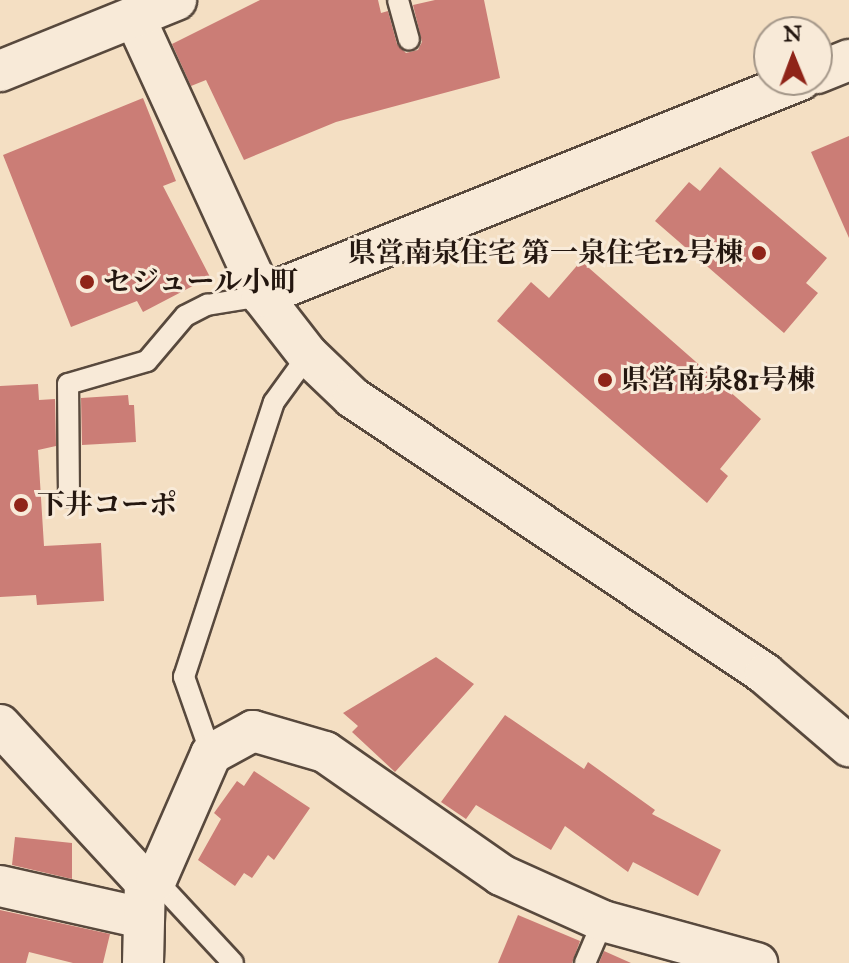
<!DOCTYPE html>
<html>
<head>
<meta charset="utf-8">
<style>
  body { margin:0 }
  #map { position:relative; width:849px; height:963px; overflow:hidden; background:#f4dfc3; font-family:"IM FELL Great Primer","Noto Serif JP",serif }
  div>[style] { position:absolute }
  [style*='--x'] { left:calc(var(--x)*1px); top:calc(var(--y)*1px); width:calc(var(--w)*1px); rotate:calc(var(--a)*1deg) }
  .building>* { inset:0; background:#cb7d76 }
  .roads { filter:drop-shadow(2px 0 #58493d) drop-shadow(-2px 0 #58493d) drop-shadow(0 2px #58493d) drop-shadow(0 -2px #58493d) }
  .service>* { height:20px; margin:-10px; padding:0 10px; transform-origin:10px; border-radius:10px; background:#f8ead8 }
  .minor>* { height:40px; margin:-20px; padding:0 20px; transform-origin:20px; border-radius:20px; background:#f8ead8 }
  .dots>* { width:22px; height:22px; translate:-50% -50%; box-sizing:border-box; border:4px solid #f8ead8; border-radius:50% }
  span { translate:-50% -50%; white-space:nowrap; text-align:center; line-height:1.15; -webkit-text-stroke:6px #f8ead8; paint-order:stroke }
  .poi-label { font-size:28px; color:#241710; font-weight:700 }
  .right { translate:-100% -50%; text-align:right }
  .left { translate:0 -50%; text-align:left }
  .north { position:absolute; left:753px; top:16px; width:80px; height:80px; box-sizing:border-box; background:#f8ead8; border:2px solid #a39688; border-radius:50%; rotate:359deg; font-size:22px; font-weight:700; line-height:32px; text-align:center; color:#241710 }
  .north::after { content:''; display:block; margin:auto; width:28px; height:36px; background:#8f2418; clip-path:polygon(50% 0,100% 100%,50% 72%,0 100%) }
</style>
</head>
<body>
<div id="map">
  <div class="building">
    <i style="clip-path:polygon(260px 0,378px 0,381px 13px,388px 11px,397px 44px,406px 53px,418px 50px,422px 42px,413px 5px,435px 0,484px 0,500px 78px,336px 122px,244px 160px,206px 80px,191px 86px,172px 44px)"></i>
    <i style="clip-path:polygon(143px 98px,176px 181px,163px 186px,210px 277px,143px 312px,137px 301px,71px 327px,3px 155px)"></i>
    <i style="clip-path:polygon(849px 136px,849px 238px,811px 152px)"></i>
    <i style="clip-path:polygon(720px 167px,827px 258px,806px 283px,818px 293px,784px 333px,655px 221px,689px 182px,700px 191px)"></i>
    <i style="clip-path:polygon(581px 261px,761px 419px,720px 469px,728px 476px,707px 503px,497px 321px,531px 282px,549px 298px)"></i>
    <i style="clip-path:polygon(38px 384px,39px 400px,55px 399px,56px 446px,38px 450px,44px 546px,101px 543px,104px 601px,37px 605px,36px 595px,0 597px,0 386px)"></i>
    <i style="clip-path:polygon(128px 395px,129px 405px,134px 405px,136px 442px,82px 445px,81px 398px)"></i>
    <i style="clip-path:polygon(436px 657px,474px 684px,395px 772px,352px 732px,358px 726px,343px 713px)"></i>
    <i style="clip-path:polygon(505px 715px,584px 769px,588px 762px,655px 810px,652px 814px,721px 850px,698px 896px,633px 862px,628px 872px,565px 826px,551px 850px,476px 805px,466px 819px,441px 802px)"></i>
    <i style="clip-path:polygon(254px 771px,310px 808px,274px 860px,268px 855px,252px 878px,244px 873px,235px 886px,198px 860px,221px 819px,214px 813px,237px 781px,244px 786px)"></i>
    <i style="clip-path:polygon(15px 837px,72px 843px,72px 879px,12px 865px)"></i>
    <i style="clip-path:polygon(0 910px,110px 934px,103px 963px,73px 963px,29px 952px,26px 963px,0 963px)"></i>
    <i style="clip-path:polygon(518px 915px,580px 941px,572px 963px,498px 963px)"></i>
    <i style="clip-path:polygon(604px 951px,631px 963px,599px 963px)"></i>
  </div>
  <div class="roads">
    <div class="service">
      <i style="--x:398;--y:0;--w:41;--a:74.6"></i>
      <i style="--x:69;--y:497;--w:113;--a:-90.5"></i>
      <i style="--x:68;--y:384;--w:82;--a:-16.2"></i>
      <i style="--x:147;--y:361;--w:59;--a:-49.8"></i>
      <i style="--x:185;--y:316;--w:25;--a:-27"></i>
      <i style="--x:207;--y:305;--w:56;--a:-9.3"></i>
      <i style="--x:211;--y:754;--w:82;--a:-109.3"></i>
      <i style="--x:184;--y:677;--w:289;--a:-71.9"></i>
      <i style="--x:274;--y:402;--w:58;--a:-54.1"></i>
      <i style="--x:156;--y:880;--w:113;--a:47.1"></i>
      <i style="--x:585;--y:963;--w:46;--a:-66.8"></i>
    </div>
    <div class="minor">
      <i style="--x:135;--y:18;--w:306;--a:65.4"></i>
      <i style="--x:262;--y:296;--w:75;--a:52.1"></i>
      <i style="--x:308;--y:355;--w:62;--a:43.7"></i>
      <i style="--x:353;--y:398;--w:496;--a:33.8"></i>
      <i style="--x:765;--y:674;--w:111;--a:40.6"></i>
      <i style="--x:0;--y:71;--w:190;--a:-22"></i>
      <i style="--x:817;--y:73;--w:35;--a:-22"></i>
      <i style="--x:262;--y:296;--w:580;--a:-21.87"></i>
      <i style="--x:0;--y:725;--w:214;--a:47.3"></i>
      <i style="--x:0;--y:886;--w:146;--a:12.7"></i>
      <i style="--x:143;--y:963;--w:81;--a:-88.6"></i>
      <i style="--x:145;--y:882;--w:11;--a:-10"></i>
      <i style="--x:156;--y:880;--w:137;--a:-66.4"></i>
      <i style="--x:211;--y:754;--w:48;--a:-28.7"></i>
      <i style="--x:253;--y:731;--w:75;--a:16.3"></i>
      <i style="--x:325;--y:752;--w:215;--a:34.9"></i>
      <i style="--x:501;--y:875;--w:112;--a:24.3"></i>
      <i style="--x:603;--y:921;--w:160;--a:15.3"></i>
    </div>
  </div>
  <div class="dots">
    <i style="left:759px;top:253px;background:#8f2418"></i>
    <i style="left:87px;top:282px;background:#8f2418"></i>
    <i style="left:605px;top:380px;background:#8f2418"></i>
    <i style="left:21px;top:505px;background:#8f2418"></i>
  </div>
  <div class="poi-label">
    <span class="right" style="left:743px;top:253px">県営南泉住宅 第一泉住宅12号棟</span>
    <span class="left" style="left:103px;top:282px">セジュール小町</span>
    <span class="left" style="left:621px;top:380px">県営南泉81号棟</span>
    <span class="left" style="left:37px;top:505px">下井コーポ</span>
  </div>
  <div class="north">N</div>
</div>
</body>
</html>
